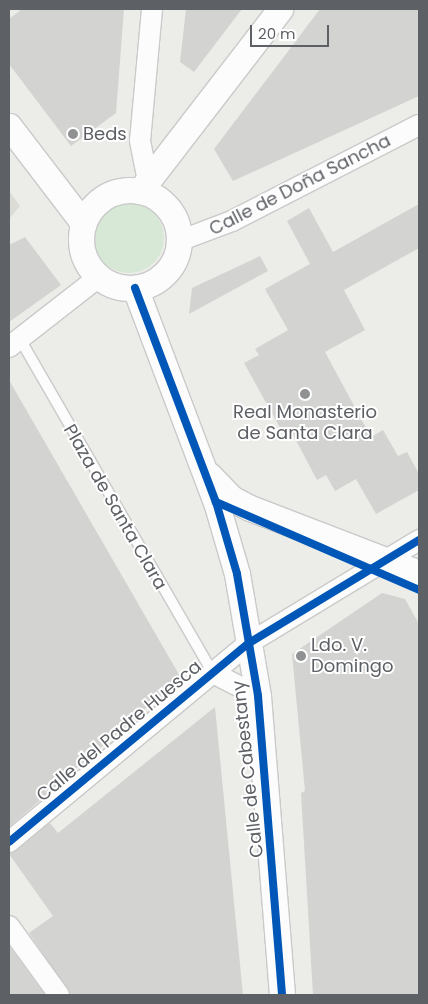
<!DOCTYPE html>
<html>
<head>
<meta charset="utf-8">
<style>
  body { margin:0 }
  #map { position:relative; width:428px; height:1004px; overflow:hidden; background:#ecece8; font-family:Poppins,sans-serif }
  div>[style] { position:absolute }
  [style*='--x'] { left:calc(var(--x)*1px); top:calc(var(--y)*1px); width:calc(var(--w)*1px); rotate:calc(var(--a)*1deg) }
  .education>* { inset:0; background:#dcdcd6 }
  .green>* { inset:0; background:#d7e8d6 }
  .round { border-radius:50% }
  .building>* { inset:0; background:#d3d3d1 }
  .roads { filter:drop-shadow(1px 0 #c9cac9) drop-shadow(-1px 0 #c9cac9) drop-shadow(0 1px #c9cac9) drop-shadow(0 -1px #c9cac9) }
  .service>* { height:10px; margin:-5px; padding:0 5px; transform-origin:5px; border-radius:5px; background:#fcfcfc }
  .minor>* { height:20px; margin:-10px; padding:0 10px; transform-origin:10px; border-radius:10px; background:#fcfcfc }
  .tertiary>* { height:25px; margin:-12.5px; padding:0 12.5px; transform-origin:12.5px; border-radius:12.5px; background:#fcfcfc }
  .tertiary>.ring { margin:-12.5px; padding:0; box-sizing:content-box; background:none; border:25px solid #fcfcfc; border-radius:50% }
  .cycleway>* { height:8px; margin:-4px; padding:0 4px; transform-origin:4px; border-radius:4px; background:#0057b8 }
  .dots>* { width:14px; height:14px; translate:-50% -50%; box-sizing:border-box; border:2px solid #fff; border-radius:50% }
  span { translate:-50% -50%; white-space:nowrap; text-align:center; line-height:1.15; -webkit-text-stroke:4px #fff; paint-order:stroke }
  .poi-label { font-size:18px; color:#5d6065 }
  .left { translate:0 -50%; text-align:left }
  .street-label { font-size:18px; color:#5d6065 }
  .frame { position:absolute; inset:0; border:10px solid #5d6065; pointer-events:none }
  .scale { position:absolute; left:250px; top:25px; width:79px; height:22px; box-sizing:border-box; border:2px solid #5d6065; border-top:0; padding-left:6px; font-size:15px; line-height:18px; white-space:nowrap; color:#5d6065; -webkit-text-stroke:4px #fff; paint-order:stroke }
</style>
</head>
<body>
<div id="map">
  <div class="education">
    <i style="clip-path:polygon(9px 191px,20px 206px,9px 219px)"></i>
  </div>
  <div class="green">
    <i class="round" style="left:94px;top:203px;width:70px;height:70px"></i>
  </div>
  <div class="building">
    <i style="clip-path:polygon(22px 9px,124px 9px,116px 113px,71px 146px,9px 64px,9px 19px)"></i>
    <i style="clip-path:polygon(186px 9px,242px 9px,194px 72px,180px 62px)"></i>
    <i style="clip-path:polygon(320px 9px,419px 9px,419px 96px,233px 181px,214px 149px)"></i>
    <i style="clip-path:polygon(419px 204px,419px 248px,344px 290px,365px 330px,325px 352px,371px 437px,383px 430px,398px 456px,407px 452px,419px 474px,419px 490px,376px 514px,356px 479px,335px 491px,326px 475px,317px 480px,290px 429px,283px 433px,244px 363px,259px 355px,255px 349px,288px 330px,265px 289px,310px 264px,287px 221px,309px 208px,333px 252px)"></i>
    <i style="clip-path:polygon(25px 237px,61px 285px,9px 322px,9px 245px)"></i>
    <i style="clip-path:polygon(260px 256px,268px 271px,189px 314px,192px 288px)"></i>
    <i style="clip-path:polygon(9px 380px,181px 678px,9px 827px)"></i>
    <i style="clip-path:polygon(382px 593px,405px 599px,419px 624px,419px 995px,313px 995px,301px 793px,305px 791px,292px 654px)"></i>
    <i style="clip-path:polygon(215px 707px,243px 995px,71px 995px,29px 933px,53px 916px,9px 854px,50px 823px,58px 833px)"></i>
    <i style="clip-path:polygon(10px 947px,45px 995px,9px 995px)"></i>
  </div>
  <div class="roads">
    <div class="service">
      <i style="--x:20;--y:339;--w:386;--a:60"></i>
    </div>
    <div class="minor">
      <i style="--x:148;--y:181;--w:41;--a:-101.3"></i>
      <i style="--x:140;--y:141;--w:133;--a:-84.8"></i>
      <i style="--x:179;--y:241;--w:57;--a:-20.7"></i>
      <i style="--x:232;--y:221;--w:210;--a:-27.2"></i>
      <i style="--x:9;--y:347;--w:114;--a:-37.9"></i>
      <i style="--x:213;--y:673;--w:51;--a:27.1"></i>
      <i style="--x:9;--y:842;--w:312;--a:-39.7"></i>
      <i style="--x:249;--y:643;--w:199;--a:-31.2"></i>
      <i style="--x:9;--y:926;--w:85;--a:54.1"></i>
    </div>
    <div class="tertiary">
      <i style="--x:9;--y:126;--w:123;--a:52.6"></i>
      <i class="ring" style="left:81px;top:190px;width:73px;height:73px"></i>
      <i style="--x:140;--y:191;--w:230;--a:-52.4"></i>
      <i style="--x:135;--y:288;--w:229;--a:69.3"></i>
      <i style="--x:216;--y:502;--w:75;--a:73.7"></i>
      <i style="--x:237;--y:574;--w:124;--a:80.2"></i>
      <i style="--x:258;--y:696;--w:300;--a:85.4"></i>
      <i style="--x:209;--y:475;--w:32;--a:46"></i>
      <i style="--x:231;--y:498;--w:21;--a:28"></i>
      <i style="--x:250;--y:508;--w:181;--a:21"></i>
    </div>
  </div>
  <div class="cycleway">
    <i style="--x:135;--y:288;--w:229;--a:69.3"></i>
    <i style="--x:216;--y:502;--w:75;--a:73.7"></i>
    <i style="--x:237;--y:574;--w:124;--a:80.2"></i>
    <i style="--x:258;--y:696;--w:300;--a:85.4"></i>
    <i style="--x:216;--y:502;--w:221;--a:23.4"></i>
    <i style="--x:9;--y:842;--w:312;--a:-39.7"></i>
    <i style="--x:249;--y:643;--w:199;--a:-31.2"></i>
  </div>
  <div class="dots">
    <i style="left:73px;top:134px;background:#8f9193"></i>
    <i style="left:305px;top:394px;background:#8f9193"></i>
    <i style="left:301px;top:656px;background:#8f9193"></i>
  </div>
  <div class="poi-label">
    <span class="left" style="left:83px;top:134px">Beds</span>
    <span style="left:305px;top:423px">Real Monasterio<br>de Santa Clara</span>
    <span class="left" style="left:311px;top:656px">Ldo. V.<br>Domingo</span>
  </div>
  <div class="street-label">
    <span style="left:300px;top:185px;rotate:-27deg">Calle de Doña Sancha</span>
    <span style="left:115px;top:507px;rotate:60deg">Plaza de Santa Clara</span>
    <span style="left:119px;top:731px;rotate:-40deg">Calle del Padre Huesca</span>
    <span style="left:248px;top:769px;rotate:-96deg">Calle de Cabestany</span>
  </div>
  <div class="frame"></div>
  <div class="scale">20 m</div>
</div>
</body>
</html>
